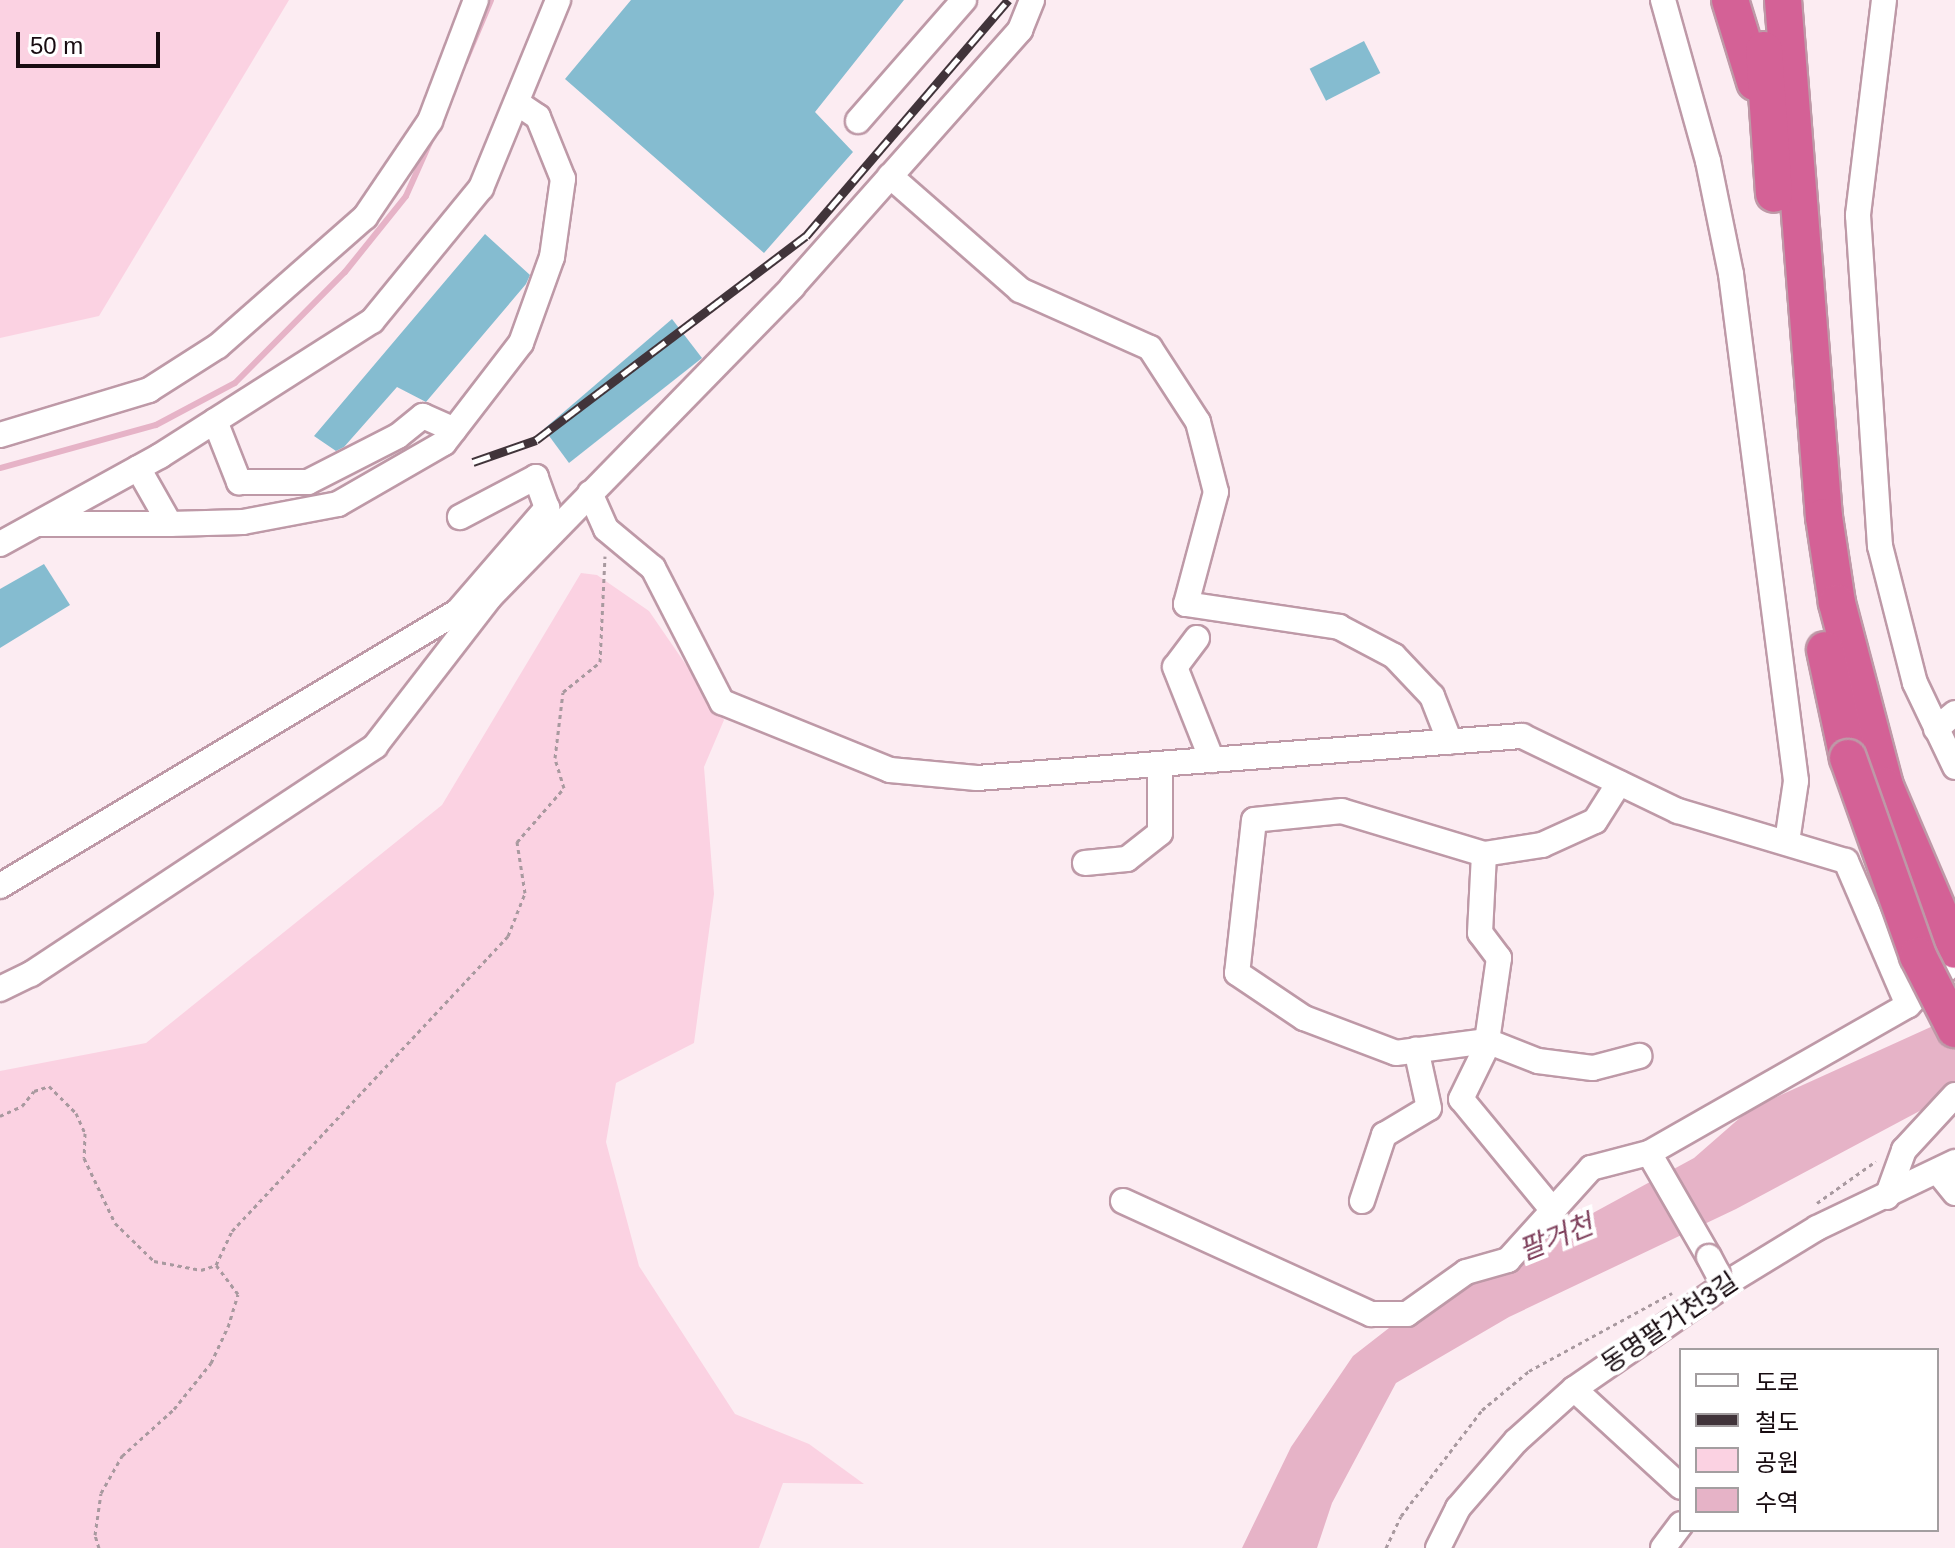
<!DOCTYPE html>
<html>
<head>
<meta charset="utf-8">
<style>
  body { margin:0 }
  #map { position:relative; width:1955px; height:1548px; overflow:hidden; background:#fcecf2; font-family:Helvetica,"Noto Sans KR",sans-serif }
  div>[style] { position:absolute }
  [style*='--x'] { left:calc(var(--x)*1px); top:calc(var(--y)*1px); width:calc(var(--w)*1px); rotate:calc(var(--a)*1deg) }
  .green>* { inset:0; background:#fbd2e2 }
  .water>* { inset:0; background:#e6b3c7 }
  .stream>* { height:6px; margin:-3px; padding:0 3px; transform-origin:3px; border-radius:3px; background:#e6b3c7 }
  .building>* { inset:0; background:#85bcd0; transform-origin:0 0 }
  .path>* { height:3px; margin-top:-1.5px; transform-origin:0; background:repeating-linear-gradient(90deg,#a8999f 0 4px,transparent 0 8px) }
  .roads { filter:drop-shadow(2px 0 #be99a7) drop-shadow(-2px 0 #be99a7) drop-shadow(0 2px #be99a7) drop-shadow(0 -2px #be99a7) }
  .minor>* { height:24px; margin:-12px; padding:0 12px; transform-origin:12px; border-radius:12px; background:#fff }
  .highway>* { height:36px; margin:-18px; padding:0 18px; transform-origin:18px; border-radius:18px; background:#d46196 }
  .rail>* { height:9px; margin-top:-4.5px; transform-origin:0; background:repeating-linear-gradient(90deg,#fff 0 18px,#41343a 0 36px); box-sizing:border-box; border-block:2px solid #41343a }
  .bridges { filter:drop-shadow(2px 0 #be99a7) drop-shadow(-2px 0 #be99a7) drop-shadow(0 2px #be99a7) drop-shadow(0 -2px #be99a7) }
  .minor-bridge>* { height:24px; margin:-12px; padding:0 12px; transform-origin:12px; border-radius:12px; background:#fff }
  .highway-bridge>* { height:36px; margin:-18px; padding:0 18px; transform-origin:18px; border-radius:18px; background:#d46196 }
  span { translate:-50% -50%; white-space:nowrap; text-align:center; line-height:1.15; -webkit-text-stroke:8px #fff; paint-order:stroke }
  .street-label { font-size:26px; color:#180c11 }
  .water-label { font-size:28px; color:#7e3f5b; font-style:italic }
  .legend { position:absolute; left:1679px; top:1348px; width:260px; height:184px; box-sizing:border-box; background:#fff; border:2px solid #a39ea0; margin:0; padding:10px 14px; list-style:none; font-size:24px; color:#180c11 }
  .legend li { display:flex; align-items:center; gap:16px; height:40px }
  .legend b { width:40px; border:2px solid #a39ea0 }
  .scale { position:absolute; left:16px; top:32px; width:144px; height:36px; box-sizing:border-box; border:4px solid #180c11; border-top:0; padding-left:10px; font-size:24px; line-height:28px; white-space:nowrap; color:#180c11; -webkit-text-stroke:6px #fff; paint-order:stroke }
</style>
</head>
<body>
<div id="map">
  <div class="green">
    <i style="clip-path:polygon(0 0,289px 0,99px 316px,0 338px)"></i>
    <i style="clip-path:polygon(581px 573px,597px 575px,649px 611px,724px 720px,704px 767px,714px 894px,694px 1043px,616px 1083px,606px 1142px,639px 1266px,735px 1414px,809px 1444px,864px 1484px,783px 1483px,759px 1548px,0 1548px,0 1071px,146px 1043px,442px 805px)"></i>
  </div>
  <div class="water">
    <i style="clip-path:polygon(1955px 1016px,1955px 1089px,1944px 1098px,1736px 1209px,1509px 1317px,1396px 1383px,1332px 1503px,1317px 1548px,1242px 1548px,1291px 1447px,1353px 1356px,1407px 1314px,1694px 1158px,1750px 1109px)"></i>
  </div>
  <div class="stream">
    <i style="--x:465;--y:62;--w:67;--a:-67.2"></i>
    <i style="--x:0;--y:468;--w:162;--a:-15.4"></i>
    <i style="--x:156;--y:425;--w:89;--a:-28"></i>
    <i style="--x:235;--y:383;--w:156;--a:-45.3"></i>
    <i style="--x:345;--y:272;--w:97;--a:-51.2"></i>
    <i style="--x:406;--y:196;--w:64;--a:-65.9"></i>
  </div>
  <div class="building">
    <i style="clip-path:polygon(631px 0,904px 0,815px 112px,853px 152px,764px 253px,565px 79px)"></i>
    <i style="left:1364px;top:41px;width:36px;height:61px;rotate:63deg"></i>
    <i style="clip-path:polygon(485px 234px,530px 275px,526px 284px,426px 402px,397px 387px,344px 447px,336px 451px,314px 436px)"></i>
    <i style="clip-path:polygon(672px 319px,702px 358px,569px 463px,544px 429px)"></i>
    <i style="clip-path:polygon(44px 564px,70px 605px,0 648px,0 589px)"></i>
  </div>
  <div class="path">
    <i style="--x:0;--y:1116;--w:24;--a:-24"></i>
    <i style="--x:22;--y:1106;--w:19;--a:-51"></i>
    <i style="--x:34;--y:1091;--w:16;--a:-18"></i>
    <i style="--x:49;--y:1086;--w:38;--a:45"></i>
    <i style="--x:76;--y:1113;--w:22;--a:66"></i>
    <i style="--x:85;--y:1133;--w:25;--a:92"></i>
    <i style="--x:84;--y:1158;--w:72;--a:64.5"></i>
    <i style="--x:115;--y:1223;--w:54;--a:44.3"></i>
    <i style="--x:154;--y:1261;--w:48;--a:10.8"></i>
    <i style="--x:201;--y:1270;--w:16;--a:-18"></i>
    <i style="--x:1817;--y:1203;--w:72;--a:-35.4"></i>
    <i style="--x:99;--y:1548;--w:14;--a:-107"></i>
    <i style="--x:95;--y:1535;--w:42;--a:-81.9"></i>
    <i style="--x:101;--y:1493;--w:43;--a:-60.4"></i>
    <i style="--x:122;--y:1456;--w:70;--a:-42.1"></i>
    <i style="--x:174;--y:1409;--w:59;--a:-51.2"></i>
    <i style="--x:211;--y:1363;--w:40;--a:-65"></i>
    <i style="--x:228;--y:1327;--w:34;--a:-73"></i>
    <i style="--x:238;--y:1294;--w:36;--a:-127"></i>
    <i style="--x:216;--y:1265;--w:38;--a:-65"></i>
    <i style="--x:232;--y:1231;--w:404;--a:-46.9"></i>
    <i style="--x:508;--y:936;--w:46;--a:-68.4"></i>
    <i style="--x:525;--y:893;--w:52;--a:-98.9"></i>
    <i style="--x:517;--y:842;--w:72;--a:-49"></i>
    <i style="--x:564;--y:788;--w:31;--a:-107"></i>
    <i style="--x:555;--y:758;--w:66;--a:-83.1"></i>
    <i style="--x:563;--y:692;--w:48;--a:-39"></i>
    <i style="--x:600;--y:662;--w:106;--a:-87.3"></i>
    <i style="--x:1386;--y:1548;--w:35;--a:-65"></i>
    <i style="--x:1401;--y:1516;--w:133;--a:-52.6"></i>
    <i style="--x:1482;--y:1410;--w:61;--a:-39.7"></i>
    <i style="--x:1529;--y:1371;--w:163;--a:-28.6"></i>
  </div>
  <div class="roads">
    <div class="minor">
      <i style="--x:1663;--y:0;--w:167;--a:74.4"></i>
      <i style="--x:1708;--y:161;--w:115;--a:78.5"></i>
      <i style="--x:1731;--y:274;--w:511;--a:82.69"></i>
      <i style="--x:1796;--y:781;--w:62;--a:98.4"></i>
      <i style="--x:1884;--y:0;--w:217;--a:96.9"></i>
      <i style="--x:1858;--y:215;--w:332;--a:86.2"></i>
      <i style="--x:1880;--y:546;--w:141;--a:75.7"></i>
      <i style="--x:1915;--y:683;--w:93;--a:64.5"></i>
      <i style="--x:858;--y:121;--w:161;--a:-48.8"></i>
      <i style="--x:890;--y:176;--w:173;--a:41.2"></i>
      <i style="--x:1020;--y:290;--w:142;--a:24"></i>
      <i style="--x:1150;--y:348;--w:88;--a:57"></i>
      <i style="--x:1198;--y:422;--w:72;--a:75.6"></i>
      <i style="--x:1216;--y:492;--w:116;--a:105"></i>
      <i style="--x:1186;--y:604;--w:155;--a:8.5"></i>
      <i style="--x:1339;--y:627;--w:62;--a:27.8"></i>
      <i style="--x:1394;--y:656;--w:55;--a:46.5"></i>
      <i style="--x:1432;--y:696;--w:49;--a:68.6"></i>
      <i style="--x:215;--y:421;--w:66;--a:68.5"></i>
      <i style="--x:239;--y:482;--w:69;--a:0"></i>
      <i style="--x:308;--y:482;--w:101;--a:-27.1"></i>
      <i style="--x:398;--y:436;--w:32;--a:-39"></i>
      <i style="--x:423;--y:416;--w:34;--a:24"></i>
      <i style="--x:0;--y:435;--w:156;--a:-16.8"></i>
      <i style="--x:149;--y:390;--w:82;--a:-32.5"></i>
      <i style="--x:218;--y:346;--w:196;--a:-41.3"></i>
      <i style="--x:365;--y:217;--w:116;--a:-55.9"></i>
      <i style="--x:430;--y:121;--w:129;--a:-69.2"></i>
      <i style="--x:138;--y:468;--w:64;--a:60.3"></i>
      <i style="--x:170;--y:524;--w:73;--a:-1.6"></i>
      <i style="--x:243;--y:522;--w:97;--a:-10.7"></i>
      <i style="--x:338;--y:504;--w:122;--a:-29.9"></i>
      <i style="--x:444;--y:443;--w:126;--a:-52.4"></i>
      <i style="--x:521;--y:343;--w:91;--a:-70.2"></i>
      <i style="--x:552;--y:257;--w:79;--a:-82"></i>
      <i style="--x:563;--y:179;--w:67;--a:-112"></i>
      <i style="--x:538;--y:117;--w:25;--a:-146"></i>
      <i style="--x:590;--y:493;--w:39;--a:66"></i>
      <i style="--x:606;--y:529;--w:61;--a:39.7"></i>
      <i style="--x:653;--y:568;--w:151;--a:62.8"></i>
      <i style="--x:722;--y:702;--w:181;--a:22"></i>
      <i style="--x:890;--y:770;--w:87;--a:5.3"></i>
      <i style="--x:977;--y:778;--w:547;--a:-4.41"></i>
      <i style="--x:1522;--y:736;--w:173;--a:25.7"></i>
      <i style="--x:1678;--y:811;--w:175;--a:16.6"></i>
      <i style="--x:1846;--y:861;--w:157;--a:66.7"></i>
      <i style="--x:39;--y:524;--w:131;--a:0"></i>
      <i style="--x:0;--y:544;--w:183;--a:-28.8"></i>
      <i style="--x:160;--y:456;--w:251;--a:-32.5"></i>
      <i style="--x:372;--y:321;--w:172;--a:-50.7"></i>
      <i style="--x:481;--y:188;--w:203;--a:-67.7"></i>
      <i style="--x:1197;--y:638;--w:36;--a:127"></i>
      <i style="--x:1175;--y:667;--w:100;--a:68.3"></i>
      <i style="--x:1936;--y:729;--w:25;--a:-40"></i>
      <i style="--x:1484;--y:854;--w:148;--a:-163.2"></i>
      <i style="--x:1342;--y:811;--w:88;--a:174.2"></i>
      <i style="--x:1254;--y:820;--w:154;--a:96.3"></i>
      <i style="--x:1237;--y:973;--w:81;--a:33.9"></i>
      <i style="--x:1304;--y:1018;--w:98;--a:20.8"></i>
      <i style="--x:1396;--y:1053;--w:92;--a:-7.5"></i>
      <i style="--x:1487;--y:1041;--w:55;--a:21.4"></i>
      <i style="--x:1538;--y:1061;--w:55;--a:7.3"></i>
      <i style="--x:1593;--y:1068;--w:48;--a:-14.6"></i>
      <i style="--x:1085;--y:863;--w:42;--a:-5.4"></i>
      <i style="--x:1127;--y:859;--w:42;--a:-38.2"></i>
      <i style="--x:1160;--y:833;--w:69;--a:-90"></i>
      <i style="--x:0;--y:886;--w:533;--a:-30.95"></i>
      <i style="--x:457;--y:612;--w:138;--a:-49.1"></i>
      <i style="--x:547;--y:508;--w:33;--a:-110"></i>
      <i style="--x:536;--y:477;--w:86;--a:152.2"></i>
      <i style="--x:0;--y:989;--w:34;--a:-26"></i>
      <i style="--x:31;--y:974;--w:413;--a:-33.5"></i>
      <i style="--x:375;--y:746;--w:188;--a:-52.3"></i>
      <i style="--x:490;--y:597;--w:433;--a:-45.7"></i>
      <i style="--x:792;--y:287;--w:344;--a:-48.4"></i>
      <i style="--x:1020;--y:30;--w:32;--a:-68"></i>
      <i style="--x:1938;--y:1172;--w:27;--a:51"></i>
      <i style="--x:1887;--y:1197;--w:50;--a:-70.1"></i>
      <i style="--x:1904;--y:1150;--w:75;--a:-47.2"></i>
      <i style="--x:1123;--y:1201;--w:273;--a:24.5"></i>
      <i style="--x:1371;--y:1314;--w:36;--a:0"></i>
      <i style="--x:1407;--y:1314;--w:72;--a:-35.4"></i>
      <i style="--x:1466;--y:1272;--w:44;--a:-15.9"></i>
      <i style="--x:1508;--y:1260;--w:124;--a:-47.9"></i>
      <i style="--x:1591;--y:1168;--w:60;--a:-14.5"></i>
      <i style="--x:1362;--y:1201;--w:70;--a:-71.6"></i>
      <i style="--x:1384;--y:1135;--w:52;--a:-31"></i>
      <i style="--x:1429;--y:1108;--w:60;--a:-102.4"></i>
      <i style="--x:1551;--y:1208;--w:141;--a:-129.5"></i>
      <i style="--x:1461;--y:1099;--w:57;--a:-63.9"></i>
      <i style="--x:1486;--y:1048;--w:91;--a:-81.8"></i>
      <i style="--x:1499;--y:958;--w:31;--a:-127"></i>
      <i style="--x:1480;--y:933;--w:79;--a:-87.1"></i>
      <i style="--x:1484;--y:854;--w:59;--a:-8.8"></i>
      <i style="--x:1542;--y:845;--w:58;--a:-24.4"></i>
      <i style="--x:1595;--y:821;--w:45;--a:-57.7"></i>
      <i style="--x:1709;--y:1257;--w:120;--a:-120"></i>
      <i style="--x:1649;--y:1153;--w:298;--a:-29.7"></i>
      <i style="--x:1908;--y:1005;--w:64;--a:-43.1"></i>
      <i style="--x:1574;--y:1389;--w:145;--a:42.5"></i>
      <i style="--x:1438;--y:1548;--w:45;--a:-63.4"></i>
      <i style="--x:1458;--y:1508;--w:89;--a:-49.1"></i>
      <i style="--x:1516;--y:1441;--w:78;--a:-41.9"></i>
      <i style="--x:1574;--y:1389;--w:186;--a:-34.7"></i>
      <i style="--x:1727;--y:1283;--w:105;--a:-31.4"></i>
      <i style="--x:1817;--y:1228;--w:153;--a:-25.6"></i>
      <i style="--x:1663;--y:1548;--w:30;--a:-53"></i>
    </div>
    <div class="highway">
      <i style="--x:1730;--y:0;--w:86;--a:73"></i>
      <i style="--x:1783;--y:0;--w:519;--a:85.47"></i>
      <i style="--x:1824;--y:517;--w:87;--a:81.4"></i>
      <i style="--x:1837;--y:603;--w:189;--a:75.3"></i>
      <i style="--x:1885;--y:786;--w:178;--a:66.9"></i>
      <i style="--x:1764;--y:50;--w:144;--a:86"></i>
      <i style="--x:1825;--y:650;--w:110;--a:78"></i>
    </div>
  </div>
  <div class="rail">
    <i style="--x:473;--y:462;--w:67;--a:-19.2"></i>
    <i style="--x:536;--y:440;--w:338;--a:-37.1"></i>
    <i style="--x:806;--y:236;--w:311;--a:-49.4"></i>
  </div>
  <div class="bridges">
    <div class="minor-bridge">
      <i style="--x:1709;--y:1257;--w:19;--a:62"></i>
    </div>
    <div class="highway-bridge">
      <i style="--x:1848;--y:758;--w:210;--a:70.5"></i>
      <i style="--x:1918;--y:956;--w:82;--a:63.1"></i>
    </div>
  </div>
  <div class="street-label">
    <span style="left:1670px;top:1323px;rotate:-34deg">동명팔거천3길</span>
  </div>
  <div class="water-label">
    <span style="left:1556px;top:1238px;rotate:-22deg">팔거천</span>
  </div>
  <ul class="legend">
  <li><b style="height:10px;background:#fff"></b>도로</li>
  <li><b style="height:10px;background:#41343a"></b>철도</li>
  <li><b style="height:22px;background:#fbd2e2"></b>공원</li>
  <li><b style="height:22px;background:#e6b3c7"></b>수역</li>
  </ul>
  <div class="scale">50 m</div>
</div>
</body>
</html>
